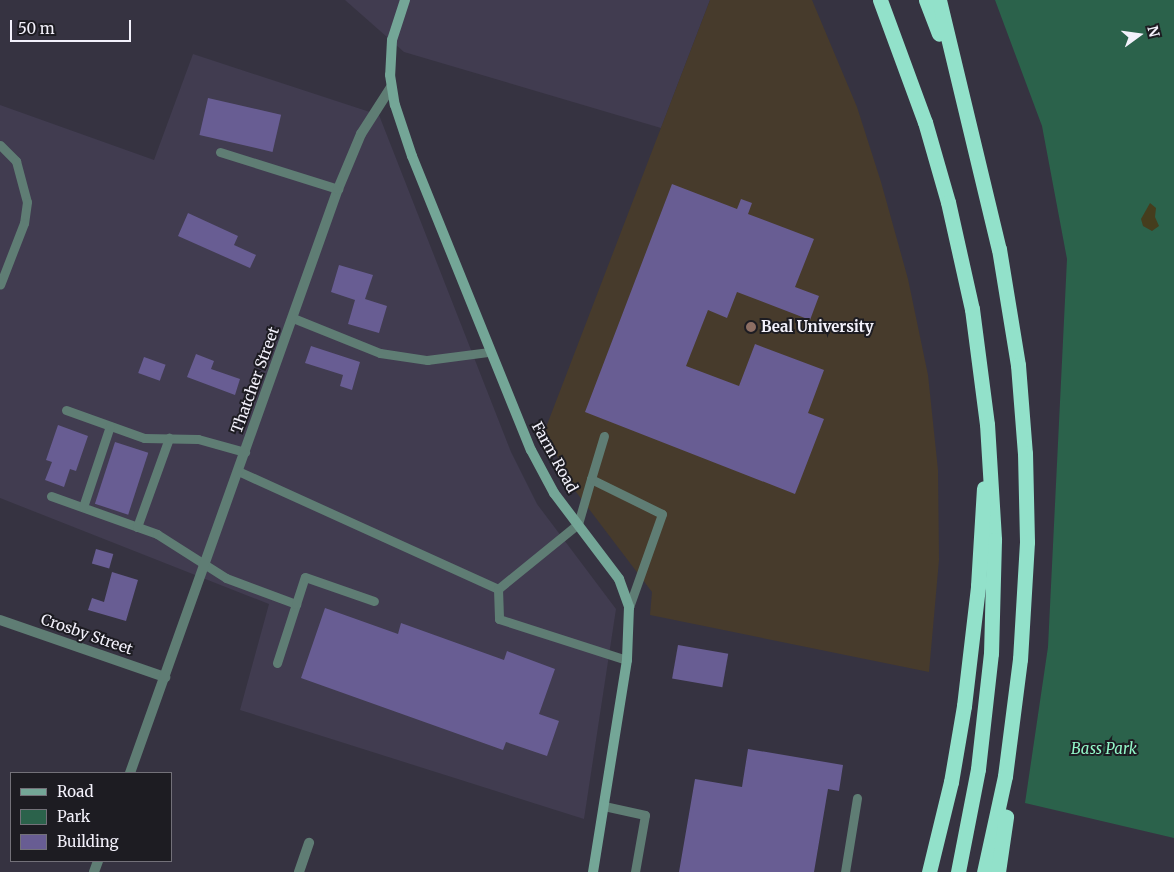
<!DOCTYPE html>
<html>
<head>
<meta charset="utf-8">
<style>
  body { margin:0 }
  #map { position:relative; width:1174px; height:872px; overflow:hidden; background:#363341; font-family:Merriweather,serif }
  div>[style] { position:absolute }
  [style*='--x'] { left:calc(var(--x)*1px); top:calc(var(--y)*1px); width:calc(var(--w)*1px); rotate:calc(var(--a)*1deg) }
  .built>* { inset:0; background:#413c50 }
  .education>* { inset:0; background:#473b2c }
  .green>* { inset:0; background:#2b624b }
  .sand>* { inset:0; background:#453d1d }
  .building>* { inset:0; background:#685d93; transform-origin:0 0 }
  .lane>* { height:9px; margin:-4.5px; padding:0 4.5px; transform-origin:4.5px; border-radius:4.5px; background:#5f7d74 }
  .street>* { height:10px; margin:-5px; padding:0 5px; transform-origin:5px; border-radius:5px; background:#5f7d74 }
  .secondary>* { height:10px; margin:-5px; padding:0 5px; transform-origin:5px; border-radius:5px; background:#74a697 }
  .highway>* { height:15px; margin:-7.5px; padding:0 7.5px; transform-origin:7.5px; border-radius:7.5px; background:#92e1ca }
  .dots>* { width:14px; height:14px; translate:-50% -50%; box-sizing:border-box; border:2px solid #1d1c22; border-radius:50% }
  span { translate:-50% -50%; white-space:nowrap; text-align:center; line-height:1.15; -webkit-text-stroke:4px #1d1c22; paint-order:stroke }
  .poi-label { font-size:15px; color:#f3f1fb; font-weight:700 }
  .left { translate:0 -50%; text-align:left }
  .street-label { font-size:15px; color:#f3f1fb }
  .park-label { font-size:15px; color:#93f7c9; font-style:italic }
  .legend { position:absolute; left:10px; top:772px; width:162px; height:90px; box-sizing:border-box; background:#1d1c22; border:1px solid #737179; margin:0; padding:6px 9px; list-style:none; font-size:15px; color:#f3f1fb }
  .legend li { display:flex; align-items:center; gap:10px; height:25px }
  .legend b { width:25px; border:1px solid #737179 }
  .north { position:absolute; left:1114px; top:10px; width:50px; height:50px; -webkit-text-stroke:4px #1d1c22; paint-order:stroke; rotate:76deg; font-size:14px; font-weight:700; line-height:20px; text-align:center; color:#f3f1fb }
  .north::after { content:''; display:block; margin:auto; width:18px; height:22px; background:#f3f1fb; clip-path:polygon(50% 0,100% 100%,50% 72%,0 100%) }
  .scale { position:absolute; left:10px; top:20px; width:121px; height:22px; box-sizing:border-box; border:2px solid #f3f1fb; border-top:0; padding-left:6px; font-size:15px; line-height:18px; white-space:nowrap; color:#f3f1fb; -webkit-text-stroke:4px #1d1c22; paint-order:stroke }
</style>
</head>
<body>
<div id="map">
  <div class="built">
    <i style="clip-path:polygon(345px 0,710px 0,661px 128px,404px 52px)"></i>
    <i style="clip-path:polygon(193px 54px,379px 115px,511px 452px,537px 504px,616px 609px,584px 819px,240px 710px,269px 604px,0 498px,0 105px,154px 160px)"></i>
  </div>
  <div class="education">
    <i style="clip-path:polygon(710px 0,812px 0,857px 107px,881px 182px,908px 279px,928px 375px,938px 470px,939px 560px,929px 672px,650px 615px,652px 592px,570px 484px,545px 430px)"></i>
  </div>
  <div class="green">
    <i style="clip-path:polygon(995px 0,1174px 0,1174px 838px,1025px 803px,1048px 647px,1067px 259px,1042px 126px)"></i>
  </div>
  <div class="sand">
    <i style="clip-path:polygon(1150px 203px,1156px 208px,1155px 217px,1159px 226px,1152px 231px,1143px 226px,1141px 219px)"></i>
  </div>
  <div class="building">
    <i style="left:208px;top:98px;width:75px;height:38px;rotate:13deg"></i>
    <i style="clip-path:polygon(672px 184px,737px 209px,741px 199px,752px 203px,748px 214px,814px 239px,795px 287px,819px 296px,810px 320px,737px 292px,727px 318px,708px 310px,686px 366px,739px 386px,755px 344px,824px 370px,808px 413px,824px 419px,795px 494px,585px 412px)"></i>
    <i style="clip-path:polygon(188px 213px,238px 236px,234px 245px,256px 255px,250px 268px,178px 236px)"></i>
    <i style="clip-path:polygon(339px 265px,373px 275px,365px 299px,387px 306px,379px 333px,348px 324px,355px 300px,331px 292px)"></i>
    <i style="clip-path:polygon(311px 346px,360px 362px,352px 390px,340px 386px,343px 375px,305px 363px)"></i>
    <i style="clip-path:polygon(196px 354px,214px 361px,211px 369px,240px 379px,235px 395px,187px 377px)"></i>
    <i style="left:144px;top:357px;width:23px;height:17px;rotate:20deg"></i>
    <i style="clip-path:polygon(58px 425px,88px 436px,76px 471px,70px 469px,64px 487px,45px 480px,52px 462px,46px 460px)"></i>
    <i style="left:115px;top:442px;width:35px;height:65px;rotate:18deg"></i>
    <i style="left:96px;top:549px;width:18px;height:15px;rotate:16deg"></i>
    <i style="clip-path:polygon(112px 572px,138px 580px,126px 621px,88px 610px,92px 598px,104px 602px)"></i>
    <i style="clip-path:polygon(325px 608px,398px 634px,401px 623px,504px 660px,507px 651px,555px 669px,539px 714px,559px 721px,547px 756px,506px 742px,503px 750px,301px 678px)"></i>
    <i style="left:678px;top:645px;width:51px;height:34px;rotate:10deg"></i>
    <i style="clip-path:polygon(748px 749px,843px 765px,839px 791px,828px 789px,814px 872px,679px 872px,695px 779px,742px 787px)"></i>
  </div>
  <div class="lane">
    <i style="--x:0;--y:145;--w:23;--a:45"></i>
    <i style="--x:16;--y:161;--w:42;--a:75"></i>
    <i style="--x:27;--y:202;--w:21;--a:98"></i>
    <i style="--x:24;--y:223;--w:66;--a:111.2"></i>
    <i style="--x:220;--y:152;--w:124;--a:17.4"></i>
    <i style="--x:293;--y:318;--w:94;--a:21.9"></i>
    <i style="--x:380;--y:353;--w:48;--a:8.5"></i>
    <i style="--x:427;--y:360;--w:63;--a:-7.4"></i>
    <i style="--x:66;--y:410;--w:83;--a:19.7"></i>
    <i style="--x:144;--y:438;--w:54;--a:1.1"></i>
    <i style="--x:198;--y:439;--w:49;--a:15.5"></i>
    <i style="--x:238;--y:471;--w:286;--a:24.4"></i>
    <i style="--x:498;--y:589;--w:103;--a:-39.1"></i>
    <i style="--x:578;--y:524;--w:47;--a:-73.9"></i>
    <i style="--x:591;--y:479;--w:79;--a:26.2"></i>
    <i style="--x:662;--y:514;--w:99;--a:109.5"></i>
    <i style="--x:591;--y:479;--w:45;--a:-73.2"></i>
    <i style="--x:51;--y:496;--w:113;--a:19.7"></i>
    <i style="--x:157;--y:534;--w:82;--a:32.5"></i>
    <i style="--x:226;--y:578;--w:75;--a:20.4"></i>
    <i style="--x:296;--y:604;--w:62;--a:107.9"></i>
    <i style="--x:83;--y:507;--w:85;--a:-71.6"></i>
    <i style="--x:137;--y:527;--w:95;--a:-70.2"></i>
    <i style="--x:498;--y:589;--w:30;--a:88"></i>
    <i style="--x:499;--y:619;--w:134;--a:17.8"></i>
    <i style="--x:296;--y:604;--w:28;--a:-72"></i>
    <i style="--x:305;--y:577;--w:73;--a:19.2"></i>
    <i style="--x:604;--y:806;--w:42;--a:12.4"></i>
    <i style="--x:645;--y:815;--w:58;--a:100"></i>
    <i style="--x:845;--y:872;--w:75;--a:-80.8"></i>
  </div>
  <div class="street">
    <i style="--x:0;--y:620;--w:175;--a:19.1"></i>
    <i style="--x:130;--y:773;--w:620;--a:-70.4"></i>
    <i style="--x:338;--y:189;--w:60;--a:-67.3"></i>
    <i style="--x:361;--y:134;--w:56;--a:-57.4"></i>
    <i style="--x:94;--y:872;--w:12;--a:-70"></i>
    <i style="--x:299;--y:872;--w:31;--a:-71"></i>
  </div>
  <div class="secondary">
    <i style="--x:405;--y:0;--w:42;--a:108"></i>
    <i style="--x:392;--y:40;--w:35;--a:93"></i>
    <i style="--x:390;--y:75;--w:30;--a:81"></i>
    <i style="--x:395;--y:105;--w:54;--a:71.6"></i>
    <i style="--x:412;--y:156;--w:317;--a:68"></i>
    <i style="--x:531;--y:450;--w:49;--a:61.9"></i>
    <i style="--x:554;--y:493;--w:108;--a:52.9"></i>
    <i style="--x:619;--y:579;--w:30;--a:70"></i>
    <i style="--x:629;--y:607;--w:53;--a:92.2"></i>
    <i style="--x:627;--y:660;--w:215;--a:99.1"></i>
  </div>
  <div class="highway">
    <i style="--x:880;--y:0;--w:130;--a:69.8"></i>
    <i style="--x:925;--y:122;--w:83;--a:74"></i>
    <i style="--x:948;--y:202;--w:110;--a:77.4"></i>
    <i style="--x:972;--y:309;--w:116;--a:82.6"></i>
    <i style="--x:987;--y:424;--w:116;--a:86.5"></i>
    <i style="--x:994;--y:540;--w:113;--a:91.5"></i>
    <i style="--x:991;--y:653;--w:117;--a:96.4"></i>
    <i style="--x:978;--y:769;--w:105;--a:101"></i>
    <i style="--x:926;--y:0;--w:36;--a:69"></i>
    <i style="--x:939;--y:0;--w:256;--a:76.5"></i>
    <i style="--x:999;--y:249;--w:118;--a:80.7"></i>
    <i style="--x:1018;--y:365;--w:88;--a:85.5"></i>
    <i style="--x:1025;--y:453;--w:89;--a:88.7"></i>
    <i style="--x:1027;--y:542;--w:117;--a:93.4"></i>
    <i style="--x:1020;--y:659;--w:118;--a:97.3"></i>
    <i style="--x:1005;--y:776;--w:98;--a:102.3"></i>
    <i style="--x:929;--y:872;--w:93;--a:-76.3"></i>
    <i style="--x:951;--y:782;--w:77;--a:-80.3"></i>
    <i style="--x:964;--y:706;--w:121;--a:-83.3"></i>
    <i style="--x:978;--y:586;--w:98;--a:-86.5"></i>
    <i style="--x:998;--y:872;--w:56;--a:-81.7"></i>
  </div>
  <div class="dots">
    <i style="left:751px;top:327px;background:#8d6e63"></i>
  </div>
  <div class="poi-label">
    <span class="left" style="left:761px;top:327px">Beal University</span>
  </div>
  <div class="street-label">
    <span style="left:255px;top:380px;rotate:-70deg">Thatcher Street</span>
    <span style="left:555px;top:457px;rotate:61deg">Farm Road</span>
    <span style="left:87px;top:634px;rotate:19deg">Crosby Street</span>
  </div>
  <div class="park-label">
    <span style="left:1104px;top:749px">Bass Park</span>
  </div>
  <ul class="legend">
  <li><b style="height:6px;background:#74a697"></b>Road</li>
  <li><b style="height:14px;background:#2b624b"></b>Park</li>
  <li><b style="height:14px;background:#685d93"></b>Building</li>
  </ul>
  <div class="north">N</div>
  <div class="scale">50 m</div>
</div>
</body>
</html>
